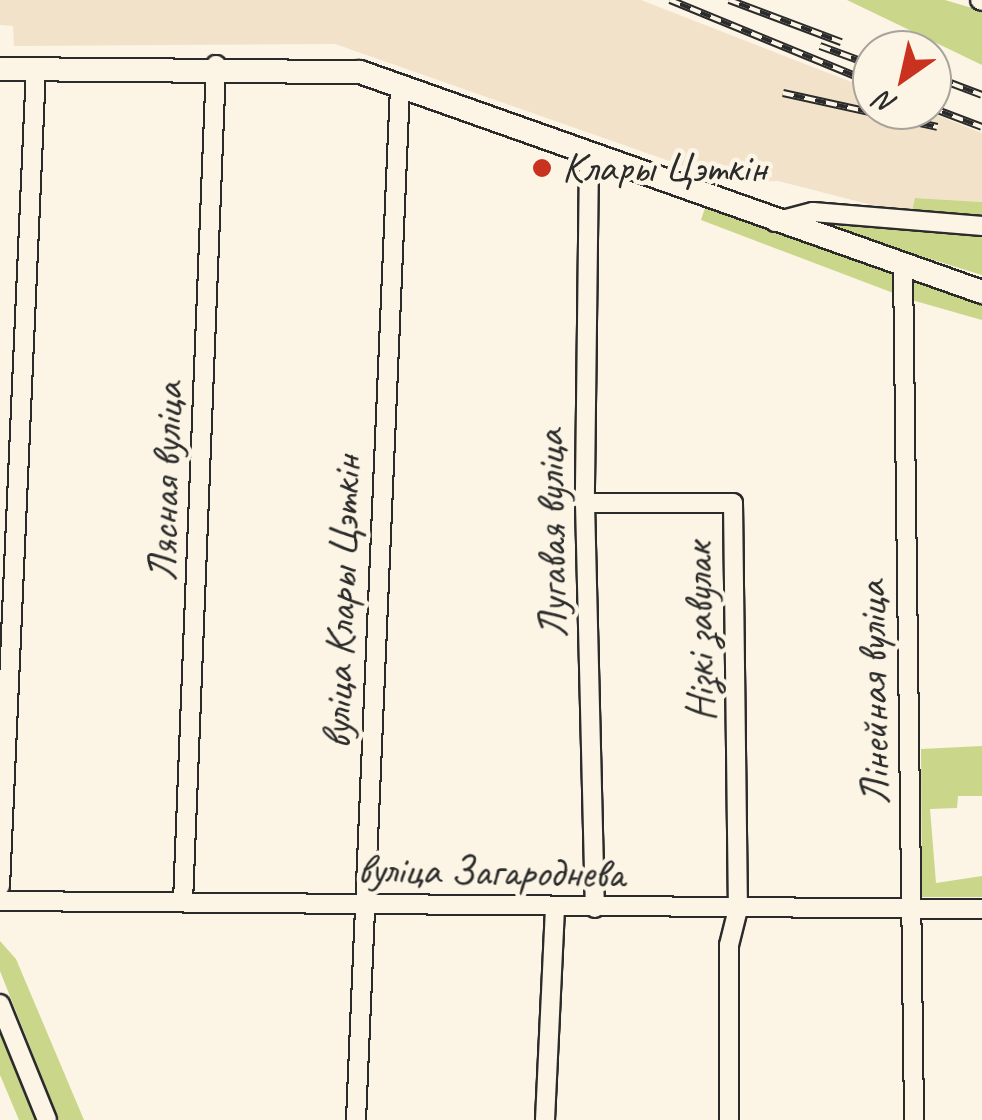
<!DOCTYPE html>
<html>
<head>
<meta charset="utf-8">
<style>
  body { margin:0 }
  #map { position:relative; width:982px; height:1120px; overflow:hidden; background:#fcf5e5; font-family:Caveat,sans-serif }
  div>[style] { position:absolute }
  [style*='--x'] { left:calc(var(--x)*1px); top:calc(var(--y)*1px); width:calc(var(--w)*1px); rotate:calc(var(--a)*1deg) }
  .built>* { inset:0; background:#f2e2ca }
  .green>* { inset:0; background:#cad68a }
  .roads { filter:drop-shadow(2px 0 #2b2b2b) drop-shadow(-2px 0 #2b2b2b) drop-shadow(0 2px #2b2b2b) drop-shadow(0 -2px #2b2b2b) }
  .minor>* { height:18px; margin:-9px; padding:0 9px; transform-origin:9px; border-radius:9px; background:#fcf5e5 }
  .major>* { height:22px; margin:-11px; padding:0 11px; transform-origin:11px; border-radius:11px; background:#fcf5e5 }
  .rail>* { height:8px; margin-top:-4px; transform-origin:0; background:repeating-linear-gradient(90deg,#fcf5e5 0 11px,#2b2b2b 0 22px); box-sizing:border-box; border-block:2px solid #2b2b2b }
  .dots>* { width:28px; height:28px; translate:-50% -50%; box-sizing:border-box; border:5px solid #fcf5e5; border-radius:50% }
  span { translate:-50% -50%; white-space:nowrap; text-align:center; line-height:1.15; -webkit-text-stroke:9px #fcf5e5; paint-order:stroke }
  .poi-label { font-size:42px; color:#2b2b2b }
  .left { translate:0 -50%; text-align:left }
  .street-label { font-size:42px; color:#2b2b2b }
  .north { position:absolute; left:852px; top:30px; width:100px; height:100px; box-sizing:border-box; background:#fcf5e5; border:2px solid #a8a49b; border-radius:50%; rotate:214deg; font-size:28px; font-weight:700; line-height:40px; text-align:center; color:#2b2b2b }
  .north::after { content:''; display:block; margin:auto; width:35px; height:45px; background:#c8321e; clip-path:polygon(50% 0,100% 100%,50% 72%,0 100%) }
</style>
</head>
<body>
<div id="map">
  <div class="built">
    <i style="clip-path:polygon(0 0,641px 0,872px 90px,872px 110px,924px 110px,982px 133px,982px 202px,915px 198px,911px 215px,778px 181px,732px 183px,335px 44px,14px 46px,13px 26px,0 25px)"></i>
  </div>
  <div class="green">
    <i style="clip-path:polygon(847px 0,945px 0,982px 11px,982px 65px)"></i>
    <i style="clip-path:polygon(915px 198px,982px 202px,982px 216px,911px 215px)"></i>
    <i style="clip-path:polygon(705px 208px,897px 274px,896px 294px,701px 220px)"></i>
    <i style="clip-path:polygon(838px 222px,982px 236px,982px 275px,833px 229px)"></i>
    <i style="clip-path:polygon(909px 279px,982px 304px,982px 320px,908px 299px)"></i>
    <i style="clip-path:polygon(982px 746px,982px 796px,958px 796px,957px 808px,930px 809px,936px 883px,982px 876px,982px 897px,922px 897px,921px 749px)"></i>
    <i style="clip-path:polygon(0 941px,16px 959px,84px 1120px,59px 1120px,0 971px)"></i>
    <i style="clip-path:polygon(0 1031px,36px 1120px,19px 1120px,0 1075px)"></i>
  </div>
  <div class="roads">
    <div class="minor">
      <i style="--x:980;--y:0;--w:2;--a:27"></i>
      <i style="--x:589;--y:159;--w:344;--a:90.7"></i>
      <i style="--x:585;--y:503;--w:405;--a:88.6"></i>
      <i style="--x:775;--y:222;--w:39;--a:-15"></i>
      <i style="--x:813;--y:212;--w:170;--a:4.7"></i>
      <i style="--x:903;--y:266;--w:854;--a:89.26"></i>
      <i style="--x:585;--y:503;--w:148;--a:0"></i>
      <i style="--x:733;--y:503;--w:406;--a:89.3"></i>
      <i style="--x:738;--y:909;--w:37;--a:104"></i>
      <i style="--x:729;--y:945;--w:175;--a:90"></i>
      <i style="--x:0;--y:886;--w:820;--a:-87.48"></i>
      <i style="--x:0;--y:901;--w:982;--a:0.47"></i>
      <i style="--x:183;--y:902;--w:838;--a:-87.74"></i>
      <i style="--x:0;--y:1004;--w:125;--a:67.9"></i>
      <i style="--x:356;--y:1120;--w:1034;--a:-87.56"></i>
      <i style="--x:545;--y:1120;--w:213;--a:-87.3"></i>
    </div>
    <div class="major">
      <i style="--x:0;--y:69;--w:360;--a:0.5"></i>
      <i style="--x:360;--y:72;--w:660;--a:19.48"></i>
    </div>
  </div>
  <div class="rail">
    <i style="--x:670;--y:0;--w:218;--a:22.3"></i>
    <i style="--x:729;--y:0;--w:120;--a:20.6"></i>
    <i style="--x:820;--y:46;--w:55;--a:20.1"></i>
    <i style="--x:932;--y:76;--w:53;--a:20.8"></i>
    <i style="--x:783;--y:93;--w:158;--a:12.4"></i>
    <i style="--x:932;--y:108;--w:53;--a:20.8"></i>
  </div>
  <div class="dots">
    <i style="left:542px;top:168px;background:#c8321e"></i>
  </div>
  <div class="poi-label">
    <span class="left" style="left:562px;top:168px">Клары Цэткін</span>
  </div>
  <div class="street-label">
    <span style="left:166px;top:482px;rotate:-88deg">Лясная вуліца</span>
    <span style="left:552px;top:534px;rotate:-91deg">Лугавая вуліца</span>
    <span style="left:342px;top:602px;rotate:-88deg">вуліца Клары Цэткін</span>
    <span style="left:700px;top:632px;rotate:-91deg">Нізкі завулак</span>
    <span style="left:874px;top:693px;rotate:-91deg">Лінейная вуліца</span>
    <span style="left:491px;top:872px;rotate:1deg">вуліца Загароднева</span>
  </div>
  <div class="north">N</div>
</div>
</body>
</html>
